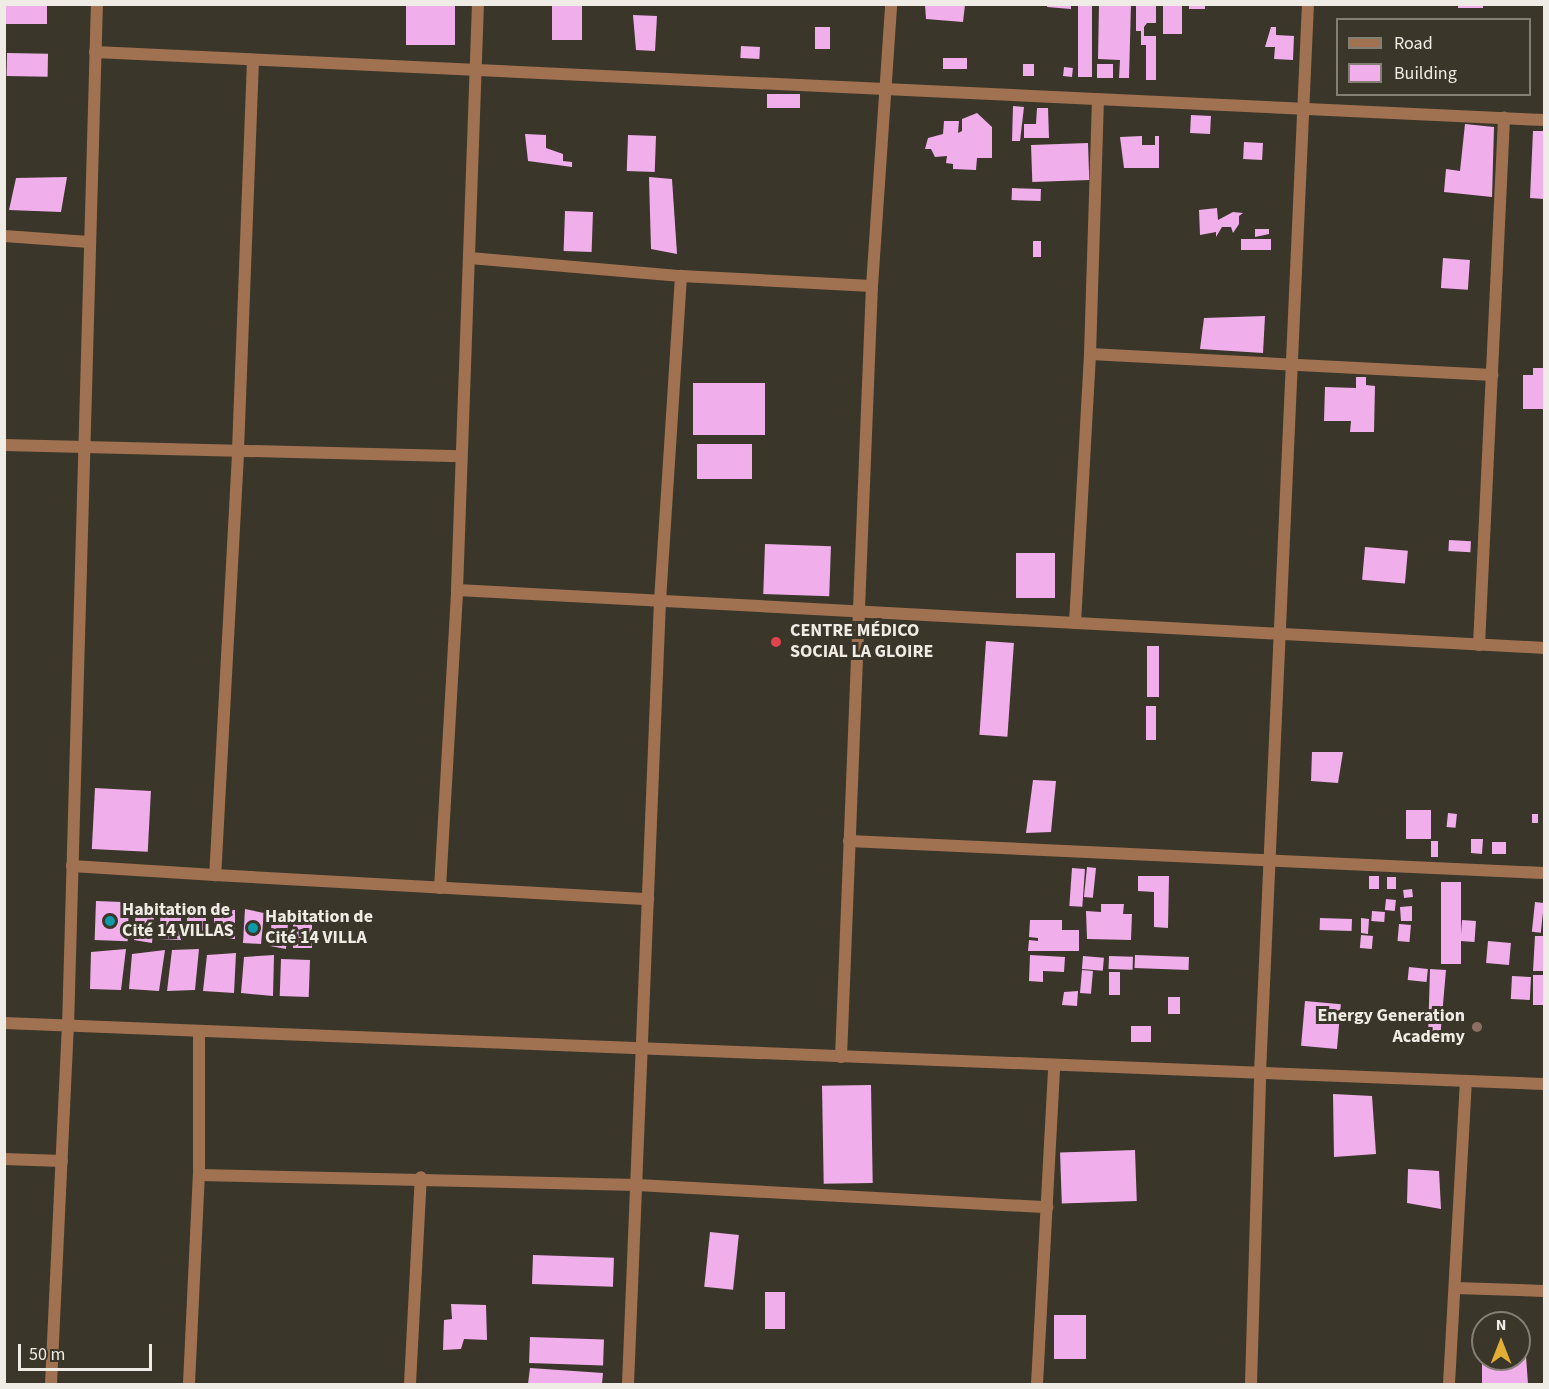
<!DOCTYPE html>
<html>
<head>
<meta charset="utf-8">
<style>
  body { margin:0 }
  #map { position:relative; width:1549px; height:1389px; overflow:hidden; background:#3b362a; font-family:"Source Sans 3",sans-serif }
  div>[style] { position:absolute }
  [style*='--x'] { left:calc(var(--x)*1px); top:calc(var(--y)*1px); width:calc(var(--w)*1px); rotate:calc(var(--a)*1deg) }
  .building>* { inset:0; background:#f0afeb; transform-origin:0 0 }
  .street>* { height:12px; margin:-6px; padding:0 6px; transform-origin:6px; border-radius:6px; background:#a17251 }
  .dots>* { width:16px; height:16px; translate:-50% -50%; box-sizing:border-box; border:3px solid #3b362a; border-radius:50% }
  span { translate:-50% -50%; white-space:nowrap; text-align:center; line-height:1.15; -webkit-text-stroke:6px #3b362a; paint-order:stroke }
  .poi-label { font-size:18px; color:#efece5; font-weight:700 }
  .left { translate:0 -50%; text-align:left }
  .right { translate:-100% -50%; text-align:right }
  .frame { position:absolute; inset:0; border:6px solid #efece5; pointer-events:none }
  .legend { position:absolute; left:1336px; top:18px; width:195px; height:78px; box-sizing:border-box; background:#3b362a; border:2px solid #837f75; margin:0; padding:8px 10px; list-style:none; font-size:18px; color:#efece5 }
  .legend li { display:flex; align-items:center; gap:12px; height:30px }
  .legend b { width:30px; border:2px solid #837f75 }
  .north { position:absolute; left:1471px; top:1311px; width:60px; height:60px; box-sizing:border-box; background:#3b362a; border:2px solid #837f75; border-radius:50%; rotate:0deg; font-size:16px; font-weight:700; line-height:24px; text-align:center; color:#efece5 }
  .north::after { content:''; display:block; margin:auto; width:21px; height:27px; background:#e2af34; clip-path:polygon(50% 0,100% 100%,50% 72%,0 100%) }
  .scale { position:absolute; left:18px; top:1344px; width:134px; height:27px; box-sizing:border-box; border:3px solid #efece5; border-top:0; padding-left:8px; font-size:18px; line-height:21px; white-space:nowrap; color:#efece5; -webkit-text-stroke:4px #3b362a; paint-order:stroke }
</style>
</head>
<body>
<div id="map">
  <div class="building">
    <i style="left:4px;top:4px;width:43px;height:20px"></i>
    <i style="left:406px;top:4px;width:49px;height:41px"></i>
    <i style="left:552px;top:4px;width:30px;height:36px"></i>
    <i style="clip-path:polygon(1048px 4px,1071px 4px,1071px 9px,1047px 7px)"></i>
    <i style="left:1078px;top:4px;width:14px;height:73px"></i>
    <i style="clip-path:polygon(1099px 4px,1131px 4px,1129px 78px,1119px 78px,1120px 60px,1098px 59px)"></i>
    <i style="left:1163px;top:4px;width:19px;height:30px"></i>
    <i style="left:1189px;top:4px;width:16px;height:5px"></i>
    <i style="left:1458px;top:4px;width:25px;height:4px"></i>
    <i style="clip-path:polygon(925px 5px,965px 5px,963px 22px,926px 19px)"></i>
    <i style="clip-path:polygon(1136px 5px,1156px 5px,1156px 23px,1147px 23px,1144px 27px,1144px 36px,1156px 36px,1156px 80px,1146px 80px,1146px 45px,1141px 45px,1141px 31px,1136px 31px)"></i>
    <i style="clip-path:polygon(633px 15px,657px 16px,655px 51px,636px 50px)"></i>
    <i style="left:815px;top:27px;width:15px;height:22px"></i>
    <i style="clip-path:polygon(1271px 27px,1276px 27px,1276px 35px,1294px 36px,1293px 60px,1274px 59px,1275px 47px,1265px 47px)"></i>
    <i style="left:741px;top:46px;width:19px;height:12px;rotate:3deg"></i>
    <i style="left:7px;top:53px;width:41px;height:23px;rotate:1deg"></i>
    <i style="left:943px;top:58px;width:24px;height:11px"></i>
    <i style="left:1023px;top:64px;width:11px;height:12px"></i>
    <i style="left:1097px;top:64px;width:16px;height:14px"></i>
    <i style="left:1064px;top:67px;width:9px;height:9px;rotate:6deg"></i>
    <i style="left:767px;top:94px;width:33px;height:14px"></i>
    <i style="clip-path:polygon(1013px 106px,1024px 107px,1020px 141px,1012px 141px)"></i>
    <i style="clip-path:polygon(1037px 108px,1048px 108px,1049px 138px,1024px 138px,1024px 124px,1036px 124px)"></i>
    <i style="clip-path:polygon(977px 113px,992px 127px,992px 158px,977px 158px,976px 170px,953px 169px,953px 164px,946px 163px,947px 156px,935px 157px,931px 149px,925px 149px,928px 138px,943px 134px,944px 121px,959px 121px,958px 133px,962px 131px,962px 119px)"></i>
    <i style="left:1191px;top:115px;width:20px;height:18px;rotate:3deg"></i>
    <i style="clip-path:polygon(1465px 124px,1494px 127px,1492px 197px,1444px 192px,1446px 169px,1460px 171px)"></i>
    <i style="clip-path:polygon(1533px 131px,1544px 131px,1544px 199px,1530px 198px)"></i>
    <i style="clip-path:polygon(525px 134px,546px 135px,546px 148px,563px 154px,563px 161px,572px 162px,572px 167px,528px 161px)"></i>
    <i style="left:628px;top:135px;width:28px;height:36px;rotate:2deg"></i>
    <i style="clip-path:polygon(1142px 136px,1142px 145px,1155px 145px,1155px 136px,1159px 136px,1159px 168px,1124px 168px,1120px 137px)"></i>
    <i style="left:1244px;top:142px;width:19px;height:17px;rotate:3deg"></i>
    <i style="left:1088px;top:143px;width:37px;height:57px;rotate:88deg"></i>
    <i style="clip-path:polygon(67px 177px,61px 212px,9px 210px,16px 178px)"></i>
    <i style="clip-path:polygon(649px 177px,672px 179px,677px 254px,651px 249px)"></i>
    <i style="left:1012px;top:188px;width:29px;height:12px;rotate:2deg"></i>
    <i style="clip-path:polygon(1217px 208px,1218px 220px,1233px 212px,1243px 213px,1239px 216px,1239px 224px,1233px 233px,1231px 227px,1222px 227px,1216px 237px,1216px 232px,1200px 235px,1199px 210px)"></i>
    <i style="left:565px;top:211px;width:28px;height:40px;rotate:2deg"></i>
    <i style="clip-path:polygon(1255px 229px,1269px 229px,1269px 234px,1255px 237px)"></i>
    <i style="left:1241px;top:239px;width:30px;height:11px"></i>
    <i style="left:1033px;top:241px;width:8px;height:16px"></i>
    <i style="left:1443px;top:258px;width:27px;height:30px;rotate:4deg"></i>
    <i style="clip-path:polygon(1265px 316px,1263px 353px,1200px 349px,1204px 318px)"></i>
    <i style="clip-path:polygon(1533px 368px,1544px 368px,1544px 409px,1523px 409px,1523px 375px,1533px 375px)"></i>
    <i style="clip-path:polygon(1356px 377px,1366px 377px,1366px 385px,1375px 386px,1374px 432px,1350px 432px,1351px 421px,1324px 421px,1325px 387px,1356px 388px)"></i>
    <i style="left:765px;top:383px;width:52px;height:72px;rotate:90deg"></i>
    <i style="left:697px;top:444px;width:55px;height:35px"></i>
    <i style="left:1449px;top:540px;width:22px;height:11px;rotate:3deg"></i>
    <i style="left:765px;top:544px;width:66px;height:50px;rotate:2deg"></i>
    <i style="left:1365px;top:547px;width:43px;height:33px;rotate:5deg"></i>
    <i style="left:1055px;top:553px;width:45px;height:39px;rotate:90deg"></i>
    <i style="left:986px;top:641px;width:28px;height:94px;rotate:4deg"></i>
    <i style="left:1159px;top:646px;width:51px;height:12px;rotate:90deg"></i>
    <i style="left:1146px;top:706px;width:10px;height:34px"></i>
    <i style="clip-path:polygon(1312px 752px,1343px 752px,1338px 783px,1311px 781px)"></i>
    <i style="clip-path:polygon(1033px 780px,1056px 781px,1051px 832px,1026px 833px)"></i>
    <i style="left:95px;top:788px;width:56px;height:61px;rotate:3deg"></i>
    <i style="left:1406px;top:810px;width:25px;height:29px"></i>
    <i style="left:1448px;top:813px;width:9px;height:14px;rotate:6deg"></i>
    <i style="left:1532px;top:814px;width:6px;height:9px"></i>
    <i style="clip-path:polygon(1471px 839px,1483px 839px,1482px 854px,1471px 853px)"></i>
    <i style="left:1431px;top:841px;width:7px;height:16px"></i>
    <i style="left:1492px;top:842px;width:14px;height:12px"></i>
    <i style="left:1072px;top:868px;width:13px;height:38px;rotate:4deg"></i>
    <i style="left:1096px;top:868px;width:30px;height:9px;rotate:96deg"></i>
    <i style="clip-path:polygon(1138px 876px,1169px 876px,1168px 928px,1154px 927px,1154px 892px,1138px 891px)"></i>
    <i style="left:1369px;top:876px;width:10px;height:13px"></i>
    <i style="left:1387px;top:877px;width:9px;height:12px"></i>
    <i style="left:1441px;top:882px;width:20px;height:82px"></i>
    <i style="left:1412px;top:889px;width:8px;height:9px;rotate:83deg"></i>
    <i style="left:1386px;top:899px;width:10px;height:11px;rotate:6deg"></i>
    <i style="left:96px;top:901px;width:33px;height:39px;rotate:2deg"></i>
    <i style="left:1535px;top:902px;width:9px;height:30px;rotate:6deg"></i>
    <i style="clip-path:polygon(1101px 904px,1124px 904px,1123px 914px,1132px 914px,1131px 940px,1087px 939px,1086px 911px,1101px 912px)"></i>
    <i style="clip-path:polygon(155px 905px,152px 943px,134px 940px,136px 906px)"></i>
    <i style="clip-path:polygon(181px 906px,181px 940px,159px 939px,161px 907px)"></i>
    <i style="clip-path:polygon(1412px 906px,1412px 921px,1401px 921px,1400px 907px)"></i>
    <i style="left:206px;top:907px;width:32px;height:19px;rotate:90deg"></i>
    <i style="clip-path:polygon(245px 909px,264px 913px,261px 944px,243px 943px)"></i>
    <i style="left:214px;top:910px;width:21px;height:29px"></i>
    <i style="clip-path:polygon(289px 910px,286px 949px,270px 946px,272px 914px)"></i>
    <i style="left:1372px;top:911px;width:13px;height:10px;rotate:4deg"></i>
    <i style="left:293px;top:918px;width:19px;height:30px"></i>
    <i style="left:1320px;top:918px;width:32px;height:12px;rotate:2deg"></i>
    <i style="clip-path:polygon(1361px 918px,1369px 919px,1368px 934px,1361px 933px)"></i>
    <i style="clip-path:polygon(1030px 920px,1062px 920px,1062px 930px,1079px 930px,1079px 951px,1028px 951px,1029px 940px,1038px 941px,1038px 938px,1029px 937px)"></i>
    <i style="left:1462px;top:920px;width:14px;height:21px;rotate:4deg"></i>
    <i style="left:1399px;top:924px;width:12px;height:17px;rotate:5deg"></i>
    <i style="left:1361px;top:935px;width:12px;height:13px;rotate:5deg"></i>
    <i style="clip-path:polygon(1535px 936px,1544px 936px,1544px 971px,1533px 971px)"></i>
    <i style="left:1488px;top:941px;width:23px;height:22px;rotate:5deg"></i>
    <i style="clip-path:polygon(126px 949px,121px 990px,90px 989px,91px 952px)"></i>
    <i style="clip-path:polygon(199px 949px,195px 990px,167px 991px,172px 950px)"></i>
    <i style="clip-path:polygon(165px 950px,159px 991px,129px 989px,132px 954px)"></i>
    <i style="clip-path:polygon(236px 953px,234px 993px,203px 991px,207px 955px)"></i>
    <i style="clip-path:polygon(274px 955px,273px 996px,241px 993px,244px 957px)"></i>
    <i style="clip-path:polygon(1030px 955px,1065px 957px,1064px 972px,1043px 971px,1043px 982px,1029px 981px)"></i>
    <i style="left:1135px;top:955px;width:54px;height:13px;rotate:2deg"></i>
    <i style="left:1083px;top:956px;width:21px;height:13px;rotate:5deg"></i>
    <i style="left:1109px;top:956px;width:24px;height:13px;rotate:2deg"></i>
    <i style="left:281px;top:959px;width:29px;height:37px;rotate:2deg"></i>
    <i style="left:1409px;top:967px;width:19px;height:13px;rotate:6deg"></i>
    <i style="clip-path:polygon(1430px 969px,1446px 970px,1440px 1039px,1428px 1038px)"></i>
    <i style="left:1082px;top:970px;width:11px;height:23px;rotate:5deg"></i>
    <i style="left:1109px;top:972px;width:11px;height:23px"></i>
    <i style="left:1533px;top:975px;width:11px;height:30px"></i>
    <i style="left:1512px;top:976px;width:19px;height:23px;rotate:3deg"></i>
    <i style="clip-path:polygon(1078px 991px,1077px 1006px,1062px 1005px,1064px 992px)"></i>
    <i style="left:1168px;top:997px;width:12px;height:17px"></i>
    <i style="left:1305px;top:1001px;width:36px;height:45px;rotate:5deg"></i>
    <i style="left:1131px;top:1026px;width:20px;height:16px"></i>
    <i style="left:871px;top:1085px;width:98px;height:49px;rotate:89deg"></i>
    <i style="clip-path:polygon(1333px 1094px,1372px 1096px,1376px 1154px,1334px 1157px)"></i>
    <i style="left:1135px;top:1150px;width:51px;height:75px;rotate:88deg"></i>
    <i style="clip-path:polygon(1408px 1169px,1439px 1171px,1441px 1209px,1407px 1203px)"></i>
    <i style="left:710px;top:1232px;width:29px;height:55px;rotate:6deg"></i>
    <i style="left:533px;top:1255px;width:81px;height:29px;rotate:2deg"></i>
    <i style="left:785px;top:1292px;width:37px;height:20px;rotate:90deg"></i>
    <i style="clip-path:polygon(451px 1304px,486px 1305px,487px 1340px,464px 1339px,461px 1349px,443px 1350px,444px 1320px,452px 1319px)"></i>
    <i style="left:1054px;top:1315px;width:32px;height:44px"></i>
    <i style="left:530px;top:1337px;width:74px;height:26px;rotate:2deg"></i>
    <i style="clip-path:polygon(1519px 1356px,1526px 1356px,1528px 1384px,1482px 1383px,1482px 1359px,1519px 1359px)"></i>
    <i style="clip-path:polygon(530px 1368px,603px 1373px,602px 1384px,528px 1384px)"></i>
  </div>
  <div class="street">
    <i style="--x:95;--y:52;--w:1451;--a:2.69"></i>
    <i style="--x:253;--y:60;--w:394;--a:92.2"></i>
    <i style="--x:238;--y:454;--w:422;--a:93.1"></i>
    <i style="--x:215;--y:875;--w:434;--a:3.2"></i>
    <i style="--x:4;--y:236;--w:85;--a:4"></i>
    <i style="--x:470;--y:258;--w:212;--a:4.9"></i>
    <i style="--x:681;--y:276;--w:191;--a:3"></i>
    <i style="--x:1090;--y:354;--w:403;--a:3"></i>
    <i style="--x:4;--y:445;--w:457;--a:1.4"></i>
    <i style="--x:457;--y:590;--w:1089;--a:3.05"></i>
    <i style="--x:1075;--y:623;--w:269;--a:-86.8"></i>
    <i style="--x:1090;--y:354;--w:255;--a:-88.2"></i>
    <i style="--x:1479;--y:645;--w:528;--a:-87.28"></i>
    <i style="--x:849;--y:841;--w:696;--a:2.64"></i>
    <i style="--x:72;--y:866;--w:143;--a:3.6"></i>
    <i style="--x:440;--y:888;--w:298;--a:-86.7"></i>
    <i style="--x:457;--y:590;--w:586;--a:-87.95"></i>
    <i style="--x:4;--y:1023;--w:1541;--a:2.27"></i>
    <i style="--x:841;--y:1057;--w:772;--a:-87.7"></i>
    <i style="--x:872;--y:286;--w:283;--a:-86.1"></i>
    <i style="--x:4;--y:1159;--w:58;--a:2"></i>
    <i style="--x:199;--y:1175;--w:438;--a:1.3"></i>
    <i style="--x:637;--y:1185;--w:411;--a:3.1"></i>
    <i style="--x:1455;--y:1288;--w:89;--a:1.9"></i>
    <i style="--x:51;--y:1384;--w:357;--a:-87.3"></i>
    <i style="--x:68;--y:1027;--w:1023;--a:-88.38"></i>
    <i style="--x:189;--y:1384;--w:209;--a:-87.3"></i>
    <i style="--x:199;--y:1175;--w:142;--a:-90"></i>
    <i style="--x:410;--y:1384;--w:207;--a:-87"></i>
    <i style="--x:628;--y:1384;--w:784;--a:-87.66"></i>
    <i style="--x:660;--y:601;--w:326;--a:-86.3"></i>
    <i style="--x:1037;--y:1384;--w:318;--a:-86.9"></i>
    <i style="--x:1251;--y:1384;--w:311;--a:-88.3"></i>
    <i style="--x:1260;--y:1073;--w:1070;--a:-87.43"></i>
    <i style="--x:1449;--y:1384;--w:303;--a:-86.8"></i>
  </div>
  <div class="dots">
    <i style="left:776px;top:642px;background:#e0444e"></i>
    <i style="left:110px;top:921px;background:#0f9aa8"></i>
    <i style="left:253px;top:928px;background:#0f9aa8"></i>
    <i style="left:1477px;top:1027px;background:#8d6e63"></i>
  </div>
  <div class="poi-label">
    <span class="left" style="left:790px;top:642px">CENTRE MÉDICO<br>SOCIAL LA GLOIRE</span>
    <span class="left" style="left:122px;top:921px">Habitation de<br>Cité 14 VILLAS</span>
    <span class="left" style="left:265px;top:928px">Habitation de<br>Cité 14 VILLA</span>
    <span class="right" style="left:1465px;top:1027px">Energy Generation<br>Academy</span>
  </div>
  <div class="frame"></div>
  <ul class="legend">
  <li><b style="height:8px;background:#a17251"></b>Road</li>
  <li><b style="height:16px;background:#f0afeb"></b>Building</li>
  </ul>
  <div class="north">N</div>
  <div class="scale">50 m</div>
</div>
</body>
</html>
